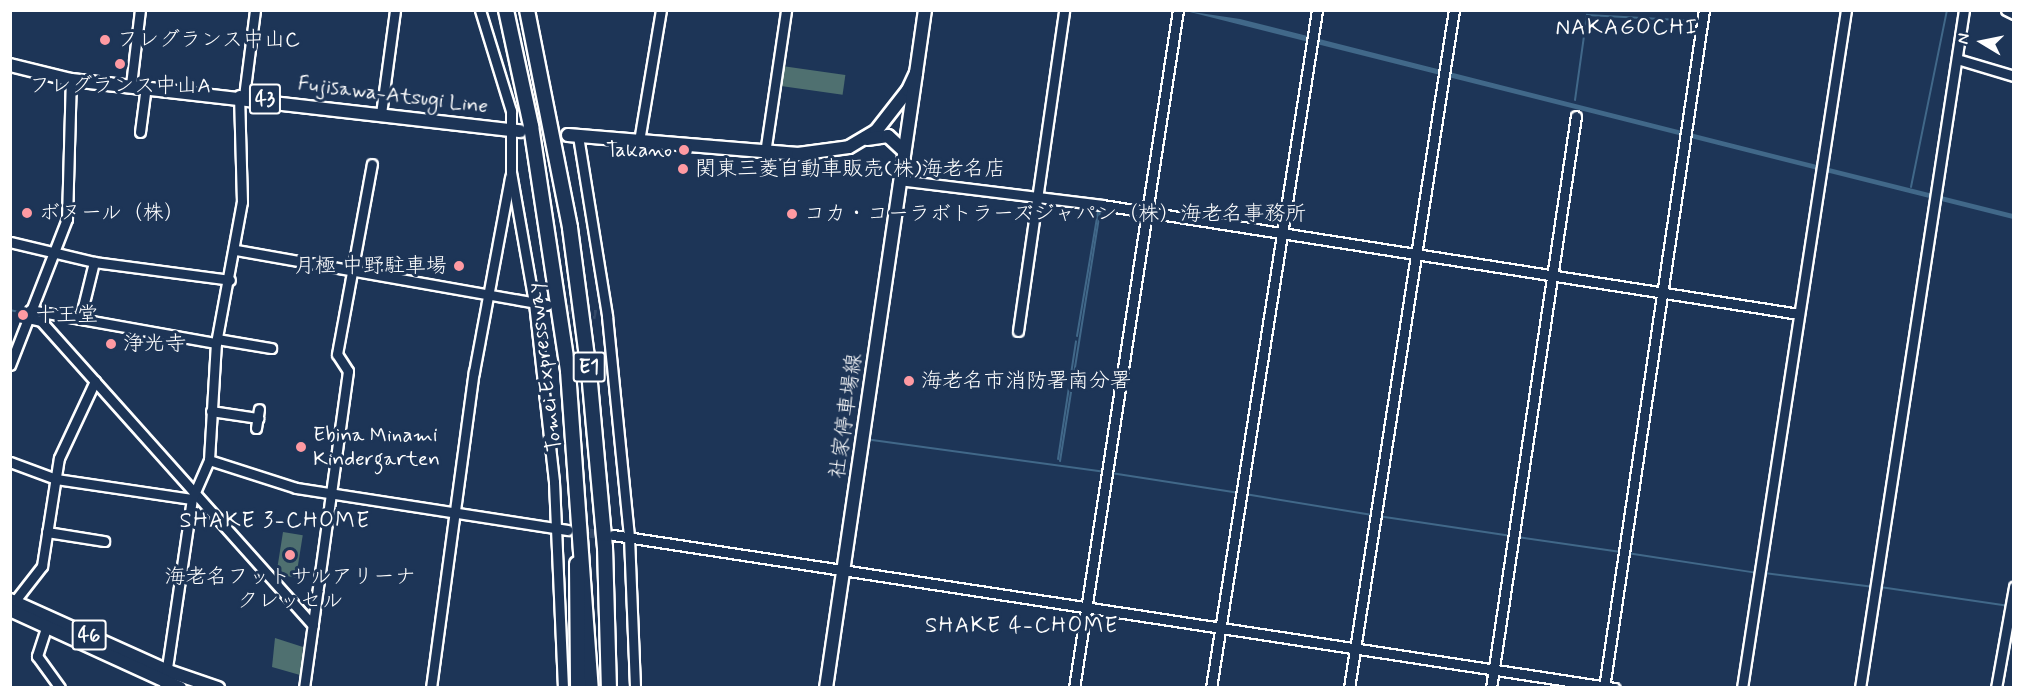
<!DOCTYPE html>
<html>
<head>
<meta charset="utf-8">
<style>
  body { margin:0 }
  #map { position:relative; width:2024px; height:698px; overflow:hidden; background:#1d3557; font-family:Mynerve,"Klee One",sans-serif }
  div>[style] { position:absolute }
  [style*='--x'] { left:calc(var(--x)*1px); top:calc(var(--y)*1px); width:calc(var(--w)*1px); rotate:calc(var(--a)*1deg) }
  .green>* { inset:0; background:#4f7070; transform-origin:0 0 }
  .water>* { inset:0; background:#416889 }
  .stream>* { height:2px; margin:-1px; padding:0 1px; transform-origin:1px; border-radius:1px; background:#416889 }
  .minor-tunnel>* { height:9px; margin-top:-4.5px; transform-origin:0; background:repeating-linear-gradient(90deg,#344968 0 9px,transparent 0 13.5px) }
  .major-tunnel>* { height:12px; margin-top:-6px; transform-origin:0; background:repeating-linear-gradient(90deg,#344968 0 12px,transparent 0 18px) }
  .roads { filter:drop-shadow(2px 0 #fff) drop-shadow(-2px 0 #fff) drop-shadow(0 2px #fff) drop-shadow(0 -2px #fff) }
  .minor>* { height:9px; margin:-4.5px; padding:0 4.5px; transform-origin:4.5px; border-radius:4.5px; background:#1d3557 }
  .major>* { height:12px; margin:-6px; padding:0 6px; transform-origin:6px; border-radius:6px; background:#1d3557 }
  .highway>* { height:14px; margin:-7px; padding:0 7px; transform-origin:7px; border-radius:7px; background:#1d3557 }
  .dots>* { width:16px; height:16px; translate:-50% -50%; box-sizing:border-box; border:3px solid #1d3557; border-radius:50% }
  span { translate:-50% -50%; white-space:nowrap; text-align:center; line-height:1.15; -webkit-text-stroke:6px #1d3557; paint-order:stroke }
  .shield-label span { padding:2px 4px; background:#1d3557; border:2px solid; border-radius:4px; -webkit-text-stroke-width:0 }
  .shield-label { font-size:20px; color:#fff; font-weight:700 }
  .poi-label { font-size:21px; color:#fff }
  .left { translate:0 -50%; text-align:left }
  .right { translate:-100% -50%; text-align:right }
  .street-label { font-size:21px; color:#fff }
  .neighbourhood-label { font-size:22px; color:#fff; letter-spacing:1.5px }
  .frame { position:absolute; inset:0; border:12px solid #fff; pointer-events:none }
  .north { position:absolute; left:1952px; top:12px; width:60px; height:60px; -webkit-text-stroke:4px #1d3557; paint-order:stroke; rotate:280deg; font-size:16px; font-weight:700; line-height:24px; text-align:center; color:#fff }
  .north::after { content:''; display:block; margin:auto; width:21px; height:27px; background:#fff; clip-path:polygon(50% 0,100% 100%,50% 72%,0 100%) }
</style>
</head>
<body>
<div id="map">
  <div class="green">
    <i style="left:782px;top:66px;width:64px;height:20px;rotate:8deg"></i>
    <i style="left:283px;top:532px;width:20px;height:43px;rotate:9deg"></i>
    <i style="clip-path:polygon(275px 638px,303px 647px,300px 675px,272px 667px)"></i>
  </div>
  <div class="water">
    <i style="clip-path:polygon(1186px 11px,1240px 19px,1789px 158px,2013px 214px,2013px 219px)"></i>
  </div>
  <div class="stream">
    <i style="--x:1575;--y:100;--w:86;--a:-82"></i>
    <i style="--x:1587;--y:15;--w:111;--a:3.1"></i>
    <i style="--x:1911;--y:187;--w:181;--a:-78.5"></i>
    <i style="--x:10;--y:310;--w:18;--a:13"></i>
    <i style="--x:1077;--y:336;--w:126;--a:-80.4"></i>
    <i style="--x:872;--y:440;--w:236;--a:7.8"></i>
    <i style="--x:1058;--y:459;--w:119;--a:-81.3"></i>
    <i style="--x:1060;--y:461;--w:254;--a:-80.9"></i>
    <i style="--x:179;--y:469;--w:21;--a:47"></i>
    <i style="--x:1111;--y:473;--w:130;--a:8.9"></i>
    <i style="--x:1245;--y:494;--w:129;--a:9.4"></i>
    <i style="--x:1378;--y:516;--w:135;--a:8.5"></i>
    <i style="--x:1517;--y:537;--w:105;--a:8.2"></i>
    <i style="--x:1627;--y:553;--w:133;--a:8.7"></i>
    <i style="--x:1764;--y:573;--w:111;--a:7.3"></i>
    <i style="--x:1880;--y:587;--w:129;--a:8.4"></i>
  </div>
  <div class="minor-tunnel">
    <i style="--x:554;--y:306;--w:43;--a:10.8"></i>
    <i style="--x:576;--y:531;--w:31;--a:7"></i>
  </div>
  <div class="major-tunnel">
    <i style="--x:525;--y:131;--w:43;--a:5.3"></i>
  </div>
  <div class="roads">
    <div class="minor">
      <i style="--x:480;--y:10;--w:106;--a:72.9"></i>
      <i style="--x:511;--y:111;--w:61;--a:90"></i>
      <i style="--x:511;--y:172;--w:133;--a:80"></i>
      <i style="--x:534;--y:303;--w:180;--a:83.6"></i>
      <i style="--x:554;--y:482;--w:206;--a:87.5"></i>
      <i style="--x:2006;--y:10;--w:9;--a:27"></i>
      <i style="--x:1957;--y:59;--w:59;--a:16.6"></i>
      <i style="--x:131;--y:85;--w:76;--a:-83.2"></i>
      <i style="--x:244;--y:96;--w:87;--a:-82.7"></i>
      <i style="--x:381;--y:114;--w:105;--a:-82.3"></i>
      <i style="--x:140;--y:132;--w:46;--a:-82.6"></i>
      <i style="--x:578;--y:136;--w:182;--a:80.8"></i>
      <i style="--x:607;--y:316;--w:222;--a:84.3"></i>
      <i style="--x:629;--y:537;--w:151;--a:87.7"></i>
      <i style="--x:639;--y:141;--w:133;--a:-80.5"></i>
      <i style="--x:765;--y:153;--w:145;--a:-81.6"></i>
      <i style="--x:899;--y:180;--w:205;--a:7"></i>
      <i style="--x:1102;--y:205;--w:705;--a:8.89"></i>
      <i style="--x:10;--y:242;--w:86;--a:13.4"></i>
      <i style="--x:94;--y:262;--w:137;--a:7.5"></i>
      <i style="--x:236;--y:250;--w:316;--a:10"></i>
      <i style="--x:30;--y:310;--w:189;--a:10.1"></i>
      <i style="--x:28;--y:318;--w:13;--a:13"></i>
      <i style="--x:41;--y:321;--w:408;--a:48.2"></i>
      <i style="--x:80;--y:319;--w:59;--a:-76.2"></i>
      <i style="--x:1018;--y:331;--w:324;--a:-81.8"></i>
      <i style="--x:217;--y:339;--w:55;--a:9.5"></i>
      <i style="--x:10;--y:365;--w:157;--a:-68.7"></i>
      <i style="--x:67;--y:219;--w:139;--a:-88.4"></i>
      <i style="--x:211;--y:411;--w:48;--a:8.5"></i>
      <i style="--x:256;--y:428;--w:19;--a:-81"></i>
      <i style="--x:209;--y:460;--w:91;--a:17.8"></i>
      <i style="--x:296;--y:488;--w:275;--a:8.8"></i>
      <i style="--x:10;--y:462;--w:49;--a:20.3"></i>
      <i style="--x:56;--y:479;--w:137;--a:8.4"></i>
      <i style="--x:47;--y:532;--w:58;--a:9"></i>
      <i style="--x:613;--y:535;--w:1013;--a:8.69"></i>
      <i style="--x:14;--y:602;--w:46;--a:-52.1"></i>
      <i style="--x:42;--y:566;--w:109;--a:-81.1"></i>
      <i style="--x:59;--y:458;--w:85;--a:-64.9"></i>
      <i style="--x:48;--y:622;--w:36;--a:108"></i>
      <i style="--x:37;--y:656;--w:39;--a:54"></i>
      <i style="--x:164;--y:688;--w:191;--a:-81.6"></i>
      <i style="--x:192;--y:499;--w:43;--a:-66.4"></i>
      <i style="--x:209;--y:460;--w:117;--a:-86.6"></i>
      <i style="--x:216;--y:343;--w:143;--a:-79.6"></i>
      <i style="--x:242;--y:202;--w:107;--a:-91.6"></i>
      <i style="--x:304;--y:688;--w:320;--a:-82.1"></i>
      <i style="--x:348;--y:371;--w:20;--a:-123"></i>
      <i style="--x:337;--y:354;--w:193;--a:-79.6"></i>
      <i style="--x:431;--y:688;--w:319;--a:-82.3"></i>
      <i style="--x:474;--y:372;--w:198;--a:-79.5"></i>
      <i style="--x:1074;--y:688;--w:686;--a:-81.28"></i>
      <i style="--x:1211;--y:688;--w:686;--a:-81.11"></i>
      <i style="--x:1349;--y:688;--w:686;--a:-81.2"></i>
      <i style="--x:1491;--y:688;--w:578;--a:-81.55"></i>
      <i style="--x:1604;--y:688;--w:685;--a:-81.61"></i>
      <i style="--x:1742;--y:688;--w:686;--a:-81.28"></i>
      <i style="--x:1860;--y:688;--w:686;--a:-81.28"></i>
      <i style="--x:1996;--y:688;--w:103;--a:-79.9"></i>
    </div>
    <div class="major">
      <i style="--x:10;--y:65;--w:63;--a:13.8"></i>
      <i style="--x:71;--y:80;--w:452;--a:6.5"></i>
      <i style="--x:568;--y:135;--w:231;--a:4.7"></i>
      <i style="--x:798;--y:154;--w:51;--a:-7.8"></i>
      <i style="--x:849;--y:147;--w:31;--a:-31"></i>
      <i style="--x:876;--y:131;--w:52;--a:-52"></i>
      <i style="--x:908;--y:90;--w:19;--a:-65"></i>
      <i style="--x:916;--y:73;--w:64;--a:-81.9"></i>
      <i style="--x:867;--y:139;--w:21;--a:-8"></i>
      <i style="--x:888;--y:136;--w:22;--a:43"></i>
      <i style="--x:10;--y:600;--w:173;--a:24.2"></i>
      <i style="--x:168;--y:671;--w:53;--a:18.8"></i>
      <i style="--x:10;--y:610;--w:187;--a:24.6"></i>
      <i style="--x:826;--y:688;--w:622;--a:-81.67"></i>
    </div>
    <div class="highway">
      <i style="--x:506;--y:10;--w:119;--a:77.8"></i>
      <i style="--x:531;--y:126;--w:248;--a:81.4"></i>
      <i style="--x:568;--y:371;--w:318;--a:85.9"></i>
      <i style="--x:527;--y:10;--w:222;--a:78.8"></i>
      <i style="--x:570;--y:228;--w:145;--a:82.5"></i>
      <i style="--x:589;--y:372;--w:176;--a:84.8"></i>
      <i style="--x:605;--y:547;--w:141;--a:88.4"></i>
      <i style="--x:577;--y:564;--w:124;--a:89.5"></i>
    </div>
  </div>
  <div class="dots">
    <i style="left:105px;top:40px;background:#ff9aa2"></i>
    <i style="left:120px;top:64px;background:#ff9aa2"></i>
    <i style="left:684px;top:150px;background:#ff9aa2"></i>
    <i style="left:683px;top:169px;background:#ff9aa2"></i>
    <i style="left:27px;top:213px;background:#ff9aa2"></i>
    <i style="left:792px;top:214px;background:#ff9aa2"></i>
    <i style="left:459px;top:266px;background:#ff9aa2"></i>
    <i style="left:23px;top:315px;background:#ff9aa2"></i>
    <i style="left:111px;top:344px;background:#ff9aa2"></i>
    <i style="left:909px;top:381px;background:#ff9aa2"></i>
    <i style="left:301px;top:447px;background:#ff9aa2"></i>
    <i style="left:290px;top:555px;background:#ff9aa2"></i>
  </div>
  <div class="shield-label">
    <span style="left:265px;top:99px">43</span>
    <span style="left:589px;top:367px">E1</span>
    <span style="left:89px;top:635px">46</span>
  </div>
  <div class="poi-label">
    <span class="left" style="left:117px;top:40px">フレグランス中山C</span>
    <span style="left:120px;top:86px">フレグランス中山A</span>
    <span class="right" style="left:672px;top:150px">Takano</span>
    <span class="left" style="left:695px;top:169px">関東三菱自動車販売(株)海老名店</span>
    <span class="left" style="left:39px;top:213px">ボヌール（株）</span>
    <span class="left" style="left:804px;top:214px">コカ・コーラボトラーズジャパン（株）海老名事務所</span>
    <span class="right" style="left:447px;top:266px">月極 中野駐車場</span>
    <span class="left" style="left:35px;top:315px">十王堂</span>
    <span class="left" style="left:123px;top:344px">浄光寺</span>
    <span class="left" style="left:921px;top:381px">海老名市消防署南分署</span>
    <span class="left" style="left:313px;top:447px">Ebina Minami<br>Kindergarten</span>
    <span style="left:290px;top:589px">海老名フットサルアリーナ<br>クレッセル</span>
  </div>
  <div class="street-label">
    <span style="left:393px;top:95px;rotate:7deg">Fujisawa-Atsugi Line</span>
    <span style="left:545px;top:367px;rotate:-97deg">Tomei Expressway</span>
    <span style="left:846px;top:416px;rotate:-82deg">社家停車場線</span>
  </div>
  <div class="neighbourhood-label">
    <span style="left:1627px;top:29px">NAKAGOCHI</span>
    <span style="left:275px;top:522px">SHAKE 3-CHOME</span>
    <span style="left:1022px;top:627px">SHAKE 4-CHOME</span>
  </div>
  <div class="frame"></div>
  <div class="north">N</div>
</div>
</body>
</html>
